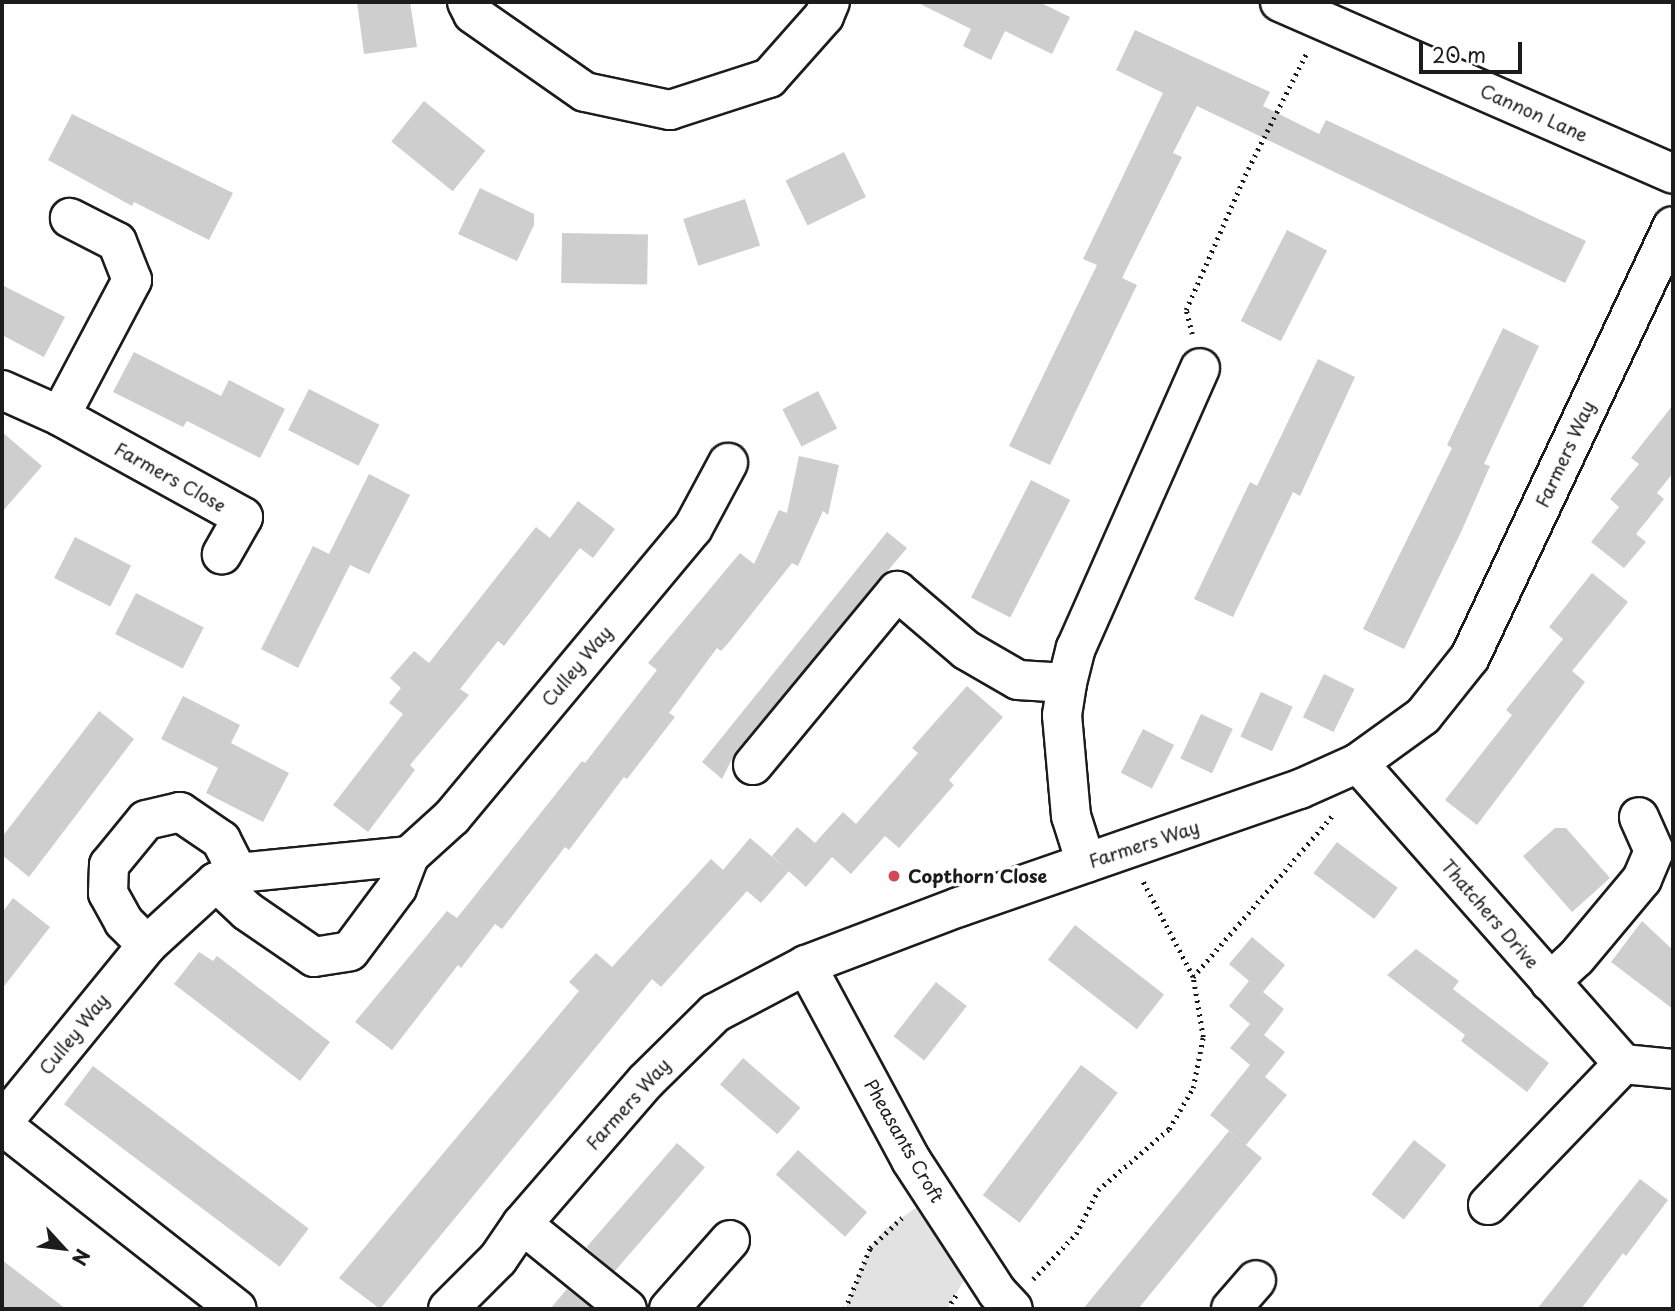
<!DOCTYPE html>
<html>
<head>
<meta charset="utf-8">
<style>
  body { margin:0 }
  #map { position:relative; width:1675px; height:1311px; overflow:hidden; background:#fff; font-family:"Playpen Sans",sans-serif }
  div>[style] { position:absolute }
  [style*='--x'] { left:calc(var(--x)*1px); top:calc(var(--y)*1px); width:calc(var(--w)*1px); rotate:calc(var(--a)*1deg) }
  .green>* { inset:0; background:#e2e2e2 }
  .building>* { inset:0; background:#cecece; transform-origin:0 0 }
  .path>* { height:4.5px; margin-top:-2.25px; transform-origin:0; background:repeating-linear-gradient(90deg,#1c1c1c 0 2px,transparent 0 7px) }
  .roads { filter:drop-shadow(2px 0 #1c1c1c) drop-shadow(-2px 0 #1c1c1c) drop-shadow(0 2px #1c1c1c) drop-shadow(0 -2px #1c1c1c) }
  .minor>* { height:38px; margin:-19px; padding:0 19px; transform-origin:19px; border-radius:19px; background:#fff }
  .dots>* { width:19px; height:19px; translate:-50% -50%; box-sizing:border-box; border:4px solid #fff; border-radius:50% }
  span { translate:-50% -50%; white-space:nowrap; text-align:center; line-height:1.15; -webkit-text-stroke:7px #fff; paint-order:stroke }
  .street-label { font-size:18px; color:#1c1c1c }
  .poi-label { font-size:18px; color:#1c1c1c; font-weight:700 }
  .left { translate:0 -50%; text-align:left }
  .frame { position:absolute; inset:0; border:4px solid #1c1c1c; pointer-events:none }
  .north { position:absolute; left:28px; top:1213px; width:70px; height:70px; -webkit-text-stroke:5px #fff; paint-order:stroke; rotate:117deg; font-size:19px; font-weight:700; line-height:28px; text-align:center; color:#1c1c1c }
  .north::after { content:''; display:block; margin:auto; width:24px; height:32px; background:#1c1c1c; clip-path:polygon(50% 0,100% 100%,50% 72%,0 100%) }
  .scale { position:absolute; left:1419px; top:42px; width:103px; height:32px; box-sizing:border-box; border:4px solid #1c1c1c; border-top:0; padding-left:9px; font-size:21px; line-height:24px; white-space:nowrap; color:#1c1c1c; -webkit-text-stroke:5px #fff; paint-order:stroke }
</style>
</head>
<body>
<div id="map">
  <div class="green">
    <i style="clip-path:polygon(934px 1195px,976px 1260px,947px 1309px,845px 1309px,870px 1248px,884px 1230px)"></i>
  </div>
  <div class="building">
    <i style="clip-path:polygon(357px 2px,410px 2px,417px 47px,364px 54px)"></i>
    <i style="clip-path:polygon(916px 2px,1039px 2px,1070px 17px,1052px 54px,1005px 31px,991px 60px,963px 46px,971px 29px)"></i>
    <i style="clip-path:polygon(1135px 30px,1270px 92px,1263px 106px,1319px 134px,1326px 120px,1586px 241px,1565px 283px,1197px 106px,1173px 153px,1182px 157px,1122px 278px,1137px 285px,1050px 465px,1009px 446px,1097px 265px,1083px 259px,1163px 93px,1116px 70px)"></i>
    <i style="left:424px;top:101px;width:79px;height:52px;rotate:39deg"></i>
    <i style="clip-path:polygon(72px 114px,233px 193px,209px 240px,134px 202px,132px 206px,48px 160px)"></i>
    <i style="left:844px;top:152px;width:50px;height:65px;rotate:64deg"></i>
    <i style="clip-path:polygon(480px 188px,534px 214px,534px 225px,517px 261px,458px 234px)"></i>
    <i style="left:745px;top:199px;width:49px;height:65px;rotate:72deg"></i>
    <i style="left:1287px;top:230px;width:45px;height:102px;rotate:27deg"></i>
    <i style="left:562px;top:233px;width:86px;height:50px;rotate:1deg"></i>
    <i style="clip-path:polygon(2px 285px,65px 317px,44px 357px,2px 335px)"></i>
    <i style="clip-path:polygon(1503px 328px,1539px 346px,1484px 464px,1490px 466px,1462px 530px,1404px 649px,1363px 629px,1452px 448px,1447px 445px)"></i>
    <i style="clip-path:polygon(134px 352px,221px 396px,229px 380px,285px 409px,260px 458px,187px 421px,183px 427px,113px 392px)"></i>
    <i style="clip-path:polygon(1318px 359px,1355px 377px,1300px 496px,1293px 492px,1233px 617px,1194px 599px,1250px 482px,1257px 486px)"></i>
    <i style="left:309px;top:389px;width:79px;height:46px;rotate:27deg"></i>
    <i style="left:818px;top:391px;width:42px;height:40px;rotate:63deg"></i>
    <i style="clip-path:polygon(1673px 405px,1673px 473px,1657px 493px,1664px 499px,1636px 534px,1646px 542px,1624px 568px,1591px 542px,1619px 507px,1610px 499px,1639px 464px,1631px 458px)"></i>
    <i style="clip-path:polygon(2px 432px,42px 466px,2px 512px)"></i>
    <i style="clip-path:polygon(799px 456px,839px 465px,828px 515px,823px 511px,798px 566px,792px 563px,730px 641px,721px 651px,717px 648px,669px 713px,675px 717px,627px 779px,624px 777px,569px 850px,565px 847px,502px 929px,495px 924px,461px 968px,458px 965px,392px 1050px,355px 1022px,447px 911px,457px 918px,582px 761px,585px 763px,657px 670px,648px 663px,740px 553px,754px 564px,779px 510px,787px 513px)"></i>
    <i style="clip-path:polygon(369px 474px,410px 495px,369px 574px,350px 565px,298px 668px,261px 649px,313px 546px,329px 554px)"></i>
    <i style="left:1031px;top:480px;width:44px;height:132px;rotate:27deg"></i>
    <i style="clip-path:polygon(578px 501px,615px 529px,593px 558px,580px 548px,504px 646px,498px 641px,460px 689px,469px 695px,410px 765px,415px 770px,368px 832px,333px 805px,403px 714px,389px 703px,401px 688px,390px 678px,414px 651px,429px 663px,536px 527px,550px 538px)"></i>
    <i style="clip-path:polygon(887px 532px,907px 548px,736px 751px,722px 779px,702px 762px)"></i>
    <i style="left:75px;top:537px;width:63px;height:46px;rotate:27deg"></i>
    <i style="clip-path:polygon(1592px 573px,1628px 602px,1572px 671px,1585px 682px,1477px 825px,1445px 800px,1512px 715px,1506px 710px,1563px 639px,1549px 627px)"></i>
    <i style="left:136px;top:593px;width:76px;height:46px;rotate:27deg"></i>
    <i style="left:1324px;top:674px;width:34px;height:48px;rotate:26deg"></i>
    <i style="clip-path:polygon(967px 686px,1003px 717px,949px 780px,954px 785px,899px 848px,885px 836px,851px 874px,832px 857px,806px 887px,772px 856px,797px 827px,831px 857px,815px 843px,843px 812px,856px 824px,918px 753px,912px 748px)"></i>
    <i style="left:1261px;top:692px;width:35px;height:49px;rotate:25deg"></i>
    <i style="clip-path:polygon(183px 696px,240px 725px,231px 743px,289px 773px,263px 822px,206px 793px,218px 768px,161px 739px)"></i>
    <i style="clip-path:polygon(99px 711px,134px 739px,29px 877px,2px 855px,2px 837px)"></i>
    <i style="left:1201px;top:714px;width:35px;height:49px;rotate:25deg"></i>
    <i style="left:1143px;top:729px;width:35px;height:49px;rotate:27deg"></i>
    <i style="clip-path:polygon(1555px 828px,1566px 828px,1610px 878px,1572px 912px,1523px 856px)"></i>
    <i style="clip-path:polygon(750px 838px,789px 871px,761px 903px,747px 891px,661px 987px,652px 979px,380px 1309px,339px 1278px,579px 991px,569px 982px,596px 953px,612px 967px,711px 859px,723px 870px)"></i>
    <i style="left:1337px;top:842px;width:76px;height:39px;rotate:37deg"></i>
    <i style="clip-path:polygon(13px 898px,50px 927px,2px 989px,2px 913px)"></i>
    <i style="clip-path:polygon(1642px 921px,1673px 950px,1673px 1009px,1611px 962px)"></i>
    <i style="left:1075px;top:925px;width:113px;height:44px;rotate:38deg"></i>
    <i style="clip-path:polygon(1252px 937px,1285px 965px,1263px 992px,1284px 1009px,1264px 1035px,1285px 1052px,1265px 1077px,1287px 1095px,1246px 1145px,1262px 1158px,1138px 1309px,1083px 1309px,1229px 1131px,1245px 1144px,1210px 1115px,1250px 1065px,1230px 1048px,1250px 1024px,1229px 1006px,1249px 981px,1229px 964px)"></i>
    <i style="clip-path:polygon(1416px 949px,1459px 981px,1453px 989px,1549px 1063px,1527px 1092px,1461px 1041px,1465px 1035px,1387px 975px)"></i>
    <i style="clip-path:polygon(199px 952px,213px 961px,217px 956px,330px 1042px,300px 1081px,174px 984px)"></i>
    <i style="left:936px;top:982px;width:39px;height:69px;rotate:38deg"></i>
    <i style="left:743px;top:1058px;width:76px;height:35px;rotate:41deg"></i>
    <i style="left:1081px;top:1065px;width:46px;height:163px;rotate:37deg"></i>
    <i style="left:93px;top:1066px;width:270px;height:48px;rotate:37deg"></i>
    <i style="left:1414px;top:1140px;width:41px;height:69px;rotate:38deg"></i>
    <i style="left:677px;top:1143px;width:37px;height:138px;rotate:41deg"></i>
    <i style="left:798px;top:1150px;width:93px;height:33px;rotate:42deg"></i>
    <i style="clip-path:polygon(1640px 1179px,1668px 1200px,1626px 1256px,1623px 1253px,1581px 1309px,1537px 1309px)"></i>
    <i style="clip-path:polygon(2px 1260px,66px 1309px,2px 1309px)"></i>
    <i style="clip-path:polygon(567px 1289px,589px 1306px,586px 1309px,550px 1309px)"></i>
  </div>
  <div class="path">
    <i style="--x:1192;--y:334;--w:25;--a:-104"></i>
    <i style="--x:1186;--y:310;--w:154;--a:-66.3"></i>
    <i style="--x:1248;--y:169;--w:131;--a:-63.2"></i>
    <i style="--x:1193;--y:977;--w:213;--a:-49.2"></i>
    <i style="--x:1033;--y:1279;--w:62;--a:-46.3"></i>
    <i style="--x:1076;--y:1234;--w:49;--a:-63.4"></i>
    <i style="--x:1098;--y:1190;--w:94;--a:-40.7"></i>
    <i style="--x:1169;--y:1129;--w:48;--a:-59.7"></i>
    <i style="--x:1193;--y:1088;--w:52;--a:-78.9"></i>
    <i style="--x:1203;--y:1037;--w:61;--a:-99.5"></i>
    <i style="--x:1193;--y:977;--w:110;--a:-117.7"></i>
    <i style="--x:845;--y:1309;--w:66;--a:-67.7"></i>
    <i style="--x:870;--y:1248;--w:48;--a:-43.3"></i>
    <i style="--x:947;--y:1309;--w:17;--a:-57"></i>
  </div>
  <div class="roads">
    <div class="minor">
      <i style="--x:467;--y:2;--w:13;--a:63"></i>
      <i style="--x:473;--y:14;--w:136;--a:34.9"></i>
      <i style="--x:585;--y:92;--w:87;--a:12"></i>
      <i style="--x:670;--y:110;--w:104;--a:-17.9"></i>
      <i style="--x:769;--y:78;--w:83;--a:-48.4"></i>
      <i style="--x:824;--y:16;--w:15;--a:-67"></i>
      <i style="--x:1280;--y:2;--w:429;--a:23.6"></i>
      <i style="--x:2;--y:390;--w:64;--a:24.1"></i>
      <i style="--x:60;--y:416;--w:209;--a:28.9"></i>
      <i style="--x:243;--y:517;--w:43;--a:119.6"></i>
      <i style="--x:60;--y:416;--w:154;--a:-62.1"></i>
      <i style="--x:132;--y:280;--w:41;--a:-111.5"></i>
      <i style="--x:117;--y:242;--w:53;--a:-152.9"></i>
      <i style="--x:1358;--y:763;--w:401;--a:48.6"></i>
      <i style="--x:753;--y:765;--w:226;--a:-50.4"></i>
      <i style="--x:897;--y:591;--w:91;--a:40.5"></i>
      <i style="--x:966;--y:650;--w:60;--a:30"></i>
      <i style="--x:1018;--y:680;--w:49;--a:3.5"></i>
      <i style="--x:1086;--y:863;--w:49;--a:-107.7"></i>
      <i style="--x:1071;--y:816;--w:101;--a:-95.1"></i>
      <i style="--x:1062;--y:715;--w:32;--a:-81"></i>
      <i style="--x:1067;--y:683;--w:36;--a:-76"></i>
      <i style="--x:1076;--y:648;--w:306;--a:-66.1"></i>
      <i style="--x:216;--y:882;--w:42;--a:43.1"></i>
      <i style="--x:247;--y:911;--w:81;--a:34.5"></i>
      <i style="--x:314;--y:957;--w:36;--a:-9"></i>
      <i style="--x:350;--y:951;--w:79;--a:-53.3"></i>
      <i style="--x:397;--y:888;--w:34;--a:-69"></i>
      <i style="--x:147;--y:945;--w:33;--a:-135"></i>
      <i style="--x:124;--y:922;--w:33;--a:-119"></i>
      <i style="--x:108;--y:893;--w:28;--a:-88"></i>
      <i style="--x:109;--y:865;--w:58;--a:-50.6"></i>
      <i style="--x:146;--y:820;--w:35;--a:-13"></i>
      <i style="--x:180;--y:812;--w:50;--a:34.3"></i>
      <i style="--x:221;--y:840;--w:37;--a:63"></i>
      <i style="--x:806;--y:965;--w:221;--a:61.7"></i>
      <i style="--x:911;--y:1160;--w:158;--a:56.9"></i>
      <i style="--x:997;--y:1292;--w:23;--a:47"></i>
      <i style="--x:1550;--y:982;--w:35;--a:-43"></i>
      <i style="--x:1576;--y:958;--w:103;--a:-50.1"></i>
      <i style="--x:1642;--y:879;--w:30;--a:-67"></i>
      <i style="--x:1654;--y:851;--w:37;--a:-114"></i>
      <i style="--x:2;--y:1123;--w:230;--a:-50.8"></i>
      <i style="--x:147;--y:945;--w:93;--a:-42.4"></i>
      <i style="--x:216;--y:882;--w:24;--a:-22"></i>
      <i style="--x:238;--y:873;--w:172;--a:-5.7"></i>
      <i style="--x:409;--y:856;--w:58;--a:-42.2"></i>
      <i style="--x:452;--y:817;--w:376;--a:-50.2"></i>
      <i style="--x:693;--y:528;--w:74;--a:-61.7"></i>
      <i style="--x:2;--y:1125;--w:298;--a:38.1"></i>
      <i style="--x:1488;--y:1205;--w:195;--a:-46.2"></i>
      <i style="--x:1623;--y:1064;--w:50;--a:5.7"></i>
      <i style="--x:522;--y:1224;--w:135;--a:39"></i>
      <i style="--x:448;--y:1309;--w:71;--a:-45"></i>
      <i style="--x:498;--y:1259;--w:42;--a:-55.6"></i>
      <i style="--x:522;--y:1224;--w:189;--a:-49.1"></i>
      <i style="--x:646;--y:1081;--w:97;--a:-44.6"></i>
      <i style="--x:715;--y:1013;--w:103;--a:-27.8"></i>
      <i style="--x:806;--y:965;--w:164;--a:-20.8"></i>
      <i style="--x:959;--y:907;--w:361;--a:-19.1"></i>
      <i style="--x:1300;--y:789;--w:64;--a:-24.1"></i>
      <i style="--x:1358;--y:763;--w:80;--a:-35.9"></i>
      <i style="--x:1423;--y:716;--w:75;--a:-51.5"></i>
      <i style="--x:1470;--y:657;--w:476;--a:-64.8"></i>
      <i style="--x:669;--y:1309;--w:92;--a:-48.5"></i>
      <i style="--x:1231;--y:1309;--w:38;--a:-49"></i>
    </div>
  </div>
  <div class="dots">
    <i style="left:894px;top:876px;background:#d1495b"></i>
  </div>
  <div class="street-label">
    <span style="left:1534px;top:113px;rotate:24deg">Cannon Lane</span>
    <span style="left:1565px;top:454px;rotate:-65deg">Farmers Way</span>
    <span style="left:170px;top:477px;rotate:29deg">Farmers Close</span>
    <span style="left:577px;top:666px;rotate:-50deg">Culley Way</span>
    <span style="left:1144px;top:844px;rotate:-18deg">Farmers Way</span>
    <span style="left:1490px;top:914px;rotate:49deg">Thatchers Drive</span>
    <span style="left:74px;top:1034px;rotate:-51deg">Culley Way</span>
    <span style="left:628px;top:1104px;rotate:-48deg">Farmers Way</span>
    <span style="left:904px;top:1141px;rotate:60deg">Pheasants Croft</span>
  </div>
  <div class="poi-label">
    <span class="left" style="left:908px;top:876px">Copthorn Close</span>
  </div>
  <div class="frame"></div>
  <div class="north">N</div>
  <div class="scale">20 m</div>
</div>
</body>
</html>
